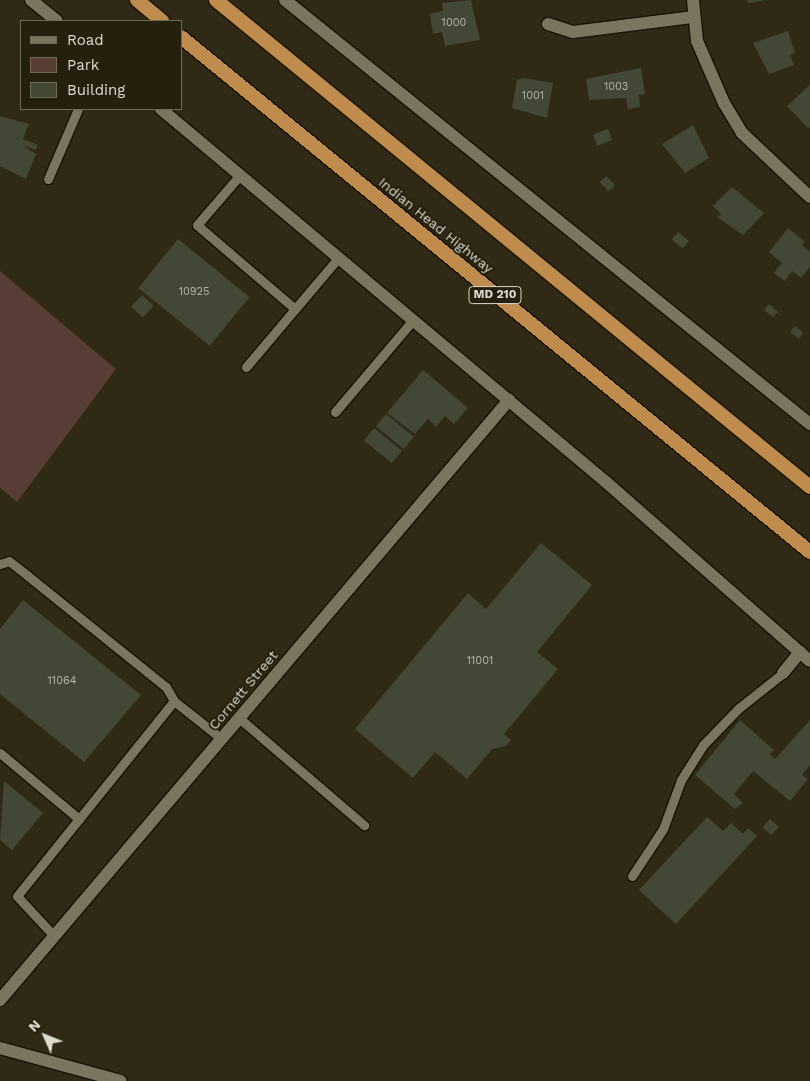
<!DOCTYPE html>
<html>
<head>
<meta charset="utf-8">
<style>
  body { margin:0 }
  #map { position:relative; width:810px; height:1081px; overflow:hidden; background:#2f2916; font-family:"Work Sans",sans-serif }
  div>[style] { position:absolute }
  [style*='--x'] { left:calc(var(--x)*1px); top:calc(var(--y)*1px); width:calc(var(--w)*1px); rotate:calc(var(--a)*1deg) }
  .green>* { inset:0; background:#573d34 }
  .building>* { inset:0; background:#434835; transform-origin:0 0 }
  .roads { filter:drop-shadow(1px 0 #171202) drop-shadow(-1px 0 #171202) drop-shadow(0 1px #171202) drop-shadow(0 -1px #171202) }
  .service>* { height:9px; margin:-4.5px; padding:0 4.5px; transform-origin:4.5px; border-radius:4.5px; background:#7b7560 }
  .minor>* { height:12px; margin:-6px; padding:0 6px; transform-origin:6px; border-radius:6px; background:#7b7560 }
  .tertiary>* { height:12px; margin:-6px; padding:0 6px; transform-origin:6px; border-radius:6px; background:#7b7560 }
  .secondary>* { height:12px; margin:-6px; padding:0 6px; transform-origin:6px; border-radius:6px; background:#7b7560 }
  .trunk>* { height:14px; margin:-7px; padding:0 7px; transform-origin:7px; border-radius:7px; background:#c08c4e }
  span { translate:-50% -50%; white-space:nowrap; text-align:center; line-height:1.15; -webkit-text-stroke:4px #25200d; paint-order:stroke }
  .number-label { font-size:11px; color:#b6b6a8 }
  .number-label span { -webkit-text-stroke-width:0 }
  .shield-label span { padding:1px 4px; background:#25200d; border:1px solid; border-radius:4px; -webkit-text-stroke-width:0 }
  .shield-label { font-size:12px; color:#dddace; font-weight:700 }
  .street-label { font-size:14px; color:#dddace }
  .legend { position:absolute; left:20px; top:20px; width:162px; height:90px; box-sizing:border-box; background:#25200d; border:1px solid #6f6a5a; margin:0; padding:6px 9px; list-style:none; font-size:15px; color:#dddace }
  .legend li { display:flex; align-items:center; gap:10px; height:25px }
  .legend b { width:25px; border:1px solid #6f6a5a }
  .north { position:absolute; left:20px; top:1011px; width:50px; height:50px; -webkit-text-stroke:4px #25200d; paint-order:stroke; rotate:314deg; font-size:14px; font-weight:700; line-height:20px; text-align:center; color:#dddace }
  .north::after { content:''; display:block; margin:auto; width:18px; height:22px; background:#dddace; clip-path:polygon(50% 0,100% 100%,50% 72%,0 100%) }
</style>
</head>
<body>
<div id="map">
  <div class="green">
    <i style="clip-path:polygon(0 271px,116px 369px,17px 502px,0 488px)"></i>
  </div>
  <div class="building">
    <i style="clip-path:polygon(471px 0,480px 40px,445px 46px,442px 32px,433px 34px,430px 14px,443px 11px,442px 3px)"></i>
    <i style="clip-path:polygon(747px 0,762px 0,762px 1px,748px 3px)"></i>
    <i style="clip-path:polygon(788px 31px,795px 53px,790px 55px,794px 65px,769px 74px,753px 43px)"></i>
    <i style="clip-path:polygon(641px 68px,645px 94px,639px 95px,640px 107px,628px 109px,626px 98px,589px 100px,586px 79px)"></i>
    <i style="clip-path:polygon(523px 78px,553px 83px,547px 118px,512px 108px,517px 80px)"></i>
    <i style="clip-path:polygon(810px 85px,810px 127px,808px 128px,787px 106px)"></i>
    <i style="clip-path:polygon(0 116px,29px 124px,23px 139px,38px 145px,36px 150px,22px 145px,36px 154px,26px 179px,0 166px)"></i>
    <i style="clip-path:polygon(693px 125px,709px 158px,685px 173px,662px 144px)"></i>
    <i style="left:608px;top:129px;width:12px;height:16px;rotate:70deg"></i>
    <i style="left:606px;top:176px;width:13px;height:9px;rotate:45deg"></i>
    <i style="clip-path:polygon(732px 187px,764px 213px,743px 235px,717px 217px,721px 214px,713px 206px)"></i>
    <i style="clip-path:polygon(788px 228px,805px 242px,802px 245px,810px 252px,810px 267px,801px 278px,792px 271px,785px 281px,774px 273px,782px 263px,769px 252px)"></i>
    <i style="left:678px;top:232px;width:14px;height:10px;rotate:39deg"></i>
    <i style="left:178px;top:239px;width:92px;height:63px;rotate:39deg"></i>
    <i style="left:142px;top:295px;width:16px;height:16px;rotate:43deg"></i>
    <i style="clip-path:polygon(769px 304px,778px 312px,773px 317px,764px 310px)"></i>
    <i style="clip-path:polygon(795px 326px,803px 333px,799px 339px,790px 332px)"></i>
    <i style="clip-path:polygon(423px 370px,468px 408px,454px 424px,445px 416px,436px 427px,428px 419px,415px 434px,387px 413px)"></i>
    <i style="left:386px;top:414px;width:36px;height:16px;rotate:39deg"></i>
    <i style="left:374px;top:428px;width:36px;height:16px;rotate:39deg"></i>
    <i style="clip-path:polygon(541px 543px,592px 585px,537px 652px,558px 669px,504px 734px,511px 740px,506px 746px,492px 749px,467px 779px,435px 752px,413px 778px,355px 729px,468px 593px,486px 609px)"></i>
    <i style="clip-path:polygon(23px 600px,141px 695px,84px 762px,0 694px,0 629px)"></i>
    <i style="clip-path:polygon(740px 720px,774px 750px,770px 754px,775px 759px,810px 720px,810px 765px,802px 775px,808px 779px,790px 801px,753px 771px,734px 794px,743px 803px,735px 809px,695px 775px)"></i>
    <i style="clip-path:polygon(4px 781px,43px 813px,12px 850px,0 840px)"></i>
    <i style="clip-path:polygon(707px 817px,723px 831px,731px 823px,743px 834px,748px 828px,757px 836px,676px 924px,639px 890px)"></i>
    <i style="left:770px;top:819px;width:12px;height:11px;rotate:42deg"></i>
  </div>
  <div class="roads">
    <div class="service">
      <i style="--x:240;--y:175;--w:66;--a:130.7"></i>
      <i style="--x:197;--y:225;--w:129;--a:40.6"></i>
      <i style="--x:295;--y:309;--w:68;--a:-49.8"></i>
      <i style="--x:48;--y:179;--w:76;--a:-66.8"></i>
      <i style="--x:246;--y:367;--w:76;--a:-49.8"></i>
      <i style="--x:335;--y:412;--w:121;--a:-49.7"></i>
      <i style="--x:0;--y:564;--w:9;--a:-18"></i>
      <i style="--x:9;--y:561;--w:24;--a:38"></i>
      <i style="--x:28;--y:576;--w:177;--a:38.8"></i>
      <i style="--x:166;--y:687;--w:16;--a:60"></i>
      <i style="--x:174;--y:701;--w:61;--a:38.4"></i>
      <i style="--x:239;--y:718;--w:165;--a:40.6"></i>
      <i style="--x:0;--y:753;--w:103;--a:39.9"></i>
      <i style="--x:79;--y:819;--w:151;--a:-51.2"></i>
      <i style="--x:632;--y:876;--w:56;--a:-56.6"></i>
      <i style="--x:663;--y:829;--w:52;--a:-69.8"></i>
      <i style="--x:681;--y:780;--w:41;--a:-57.8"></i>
      <i style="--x:703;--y:745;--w:52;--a:-45.8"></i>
      <i style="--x:739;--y:708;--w:56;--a:-38.5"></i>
      <i style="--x:54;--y:936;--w:54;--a:-132.8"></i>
      <i style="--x:17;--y:896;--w:99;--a:-51.2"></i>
    </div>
    <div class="minor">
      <i style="--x:31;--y:0;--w:33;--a:39"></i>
      <i style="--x:693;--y:0;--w:41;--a:84.4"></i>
      <i style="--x:697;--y:41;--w:68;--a:66.5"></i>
      <i style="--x:724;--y:103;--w:35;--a:59"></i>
      <i style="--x:742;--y:133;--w:93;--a:43.3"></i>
      <i style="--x:548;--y:24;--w:26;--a:18"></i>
      <i style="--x:573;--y:32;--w:122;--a:-7.1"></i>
      <i style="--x:161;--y:109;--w:581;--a:39.97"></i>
      <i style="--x:606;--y:482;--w:271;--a:41.3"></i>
      <i style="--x:783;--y:673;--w:27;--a:-51"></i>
      <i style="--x:0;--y:1000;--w:787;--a:-49.69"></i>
    </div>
    <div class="tertiary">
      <i style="--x:285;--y:0;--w:675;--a:38.93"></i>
    </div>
    <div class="secondary">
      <i style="--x:0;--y:1048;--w:125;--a:15.3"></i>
    </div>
    <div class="trunk">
      <i style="--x:137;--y:0;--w:33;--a:40"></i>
      <i style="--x:216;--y:0;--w:768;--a:39.35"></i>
      <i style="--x:181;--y:37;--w:813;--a:39.31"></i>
    </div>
  </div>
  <div class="number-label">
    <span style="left:454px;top:23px">1000</span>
    <span style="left:616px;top:87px">1003</span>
    <span style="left:533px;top:96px">1001</span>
    <span style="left:194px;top:292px">10925</span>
    <span style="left:480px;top:661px">11001</span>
    <span style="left:62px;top:681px">11064</span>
  </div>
  <div class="shield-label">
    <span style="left:495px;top:295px">MD 210</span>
  </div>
  <div class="street-label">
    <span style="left:436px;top:225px;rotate:39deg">Indian Head Highway</span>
    <span style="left:243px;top:690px;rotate:-50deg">Cornett Street</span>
  </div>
  <ul class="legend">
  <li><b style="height:6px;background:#7b7560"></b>Road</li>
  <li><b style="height:14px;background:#573d34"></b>Park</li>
  <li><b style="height:14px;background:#434835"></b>Building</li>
  </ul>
  <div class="north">N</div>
</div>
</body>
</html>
